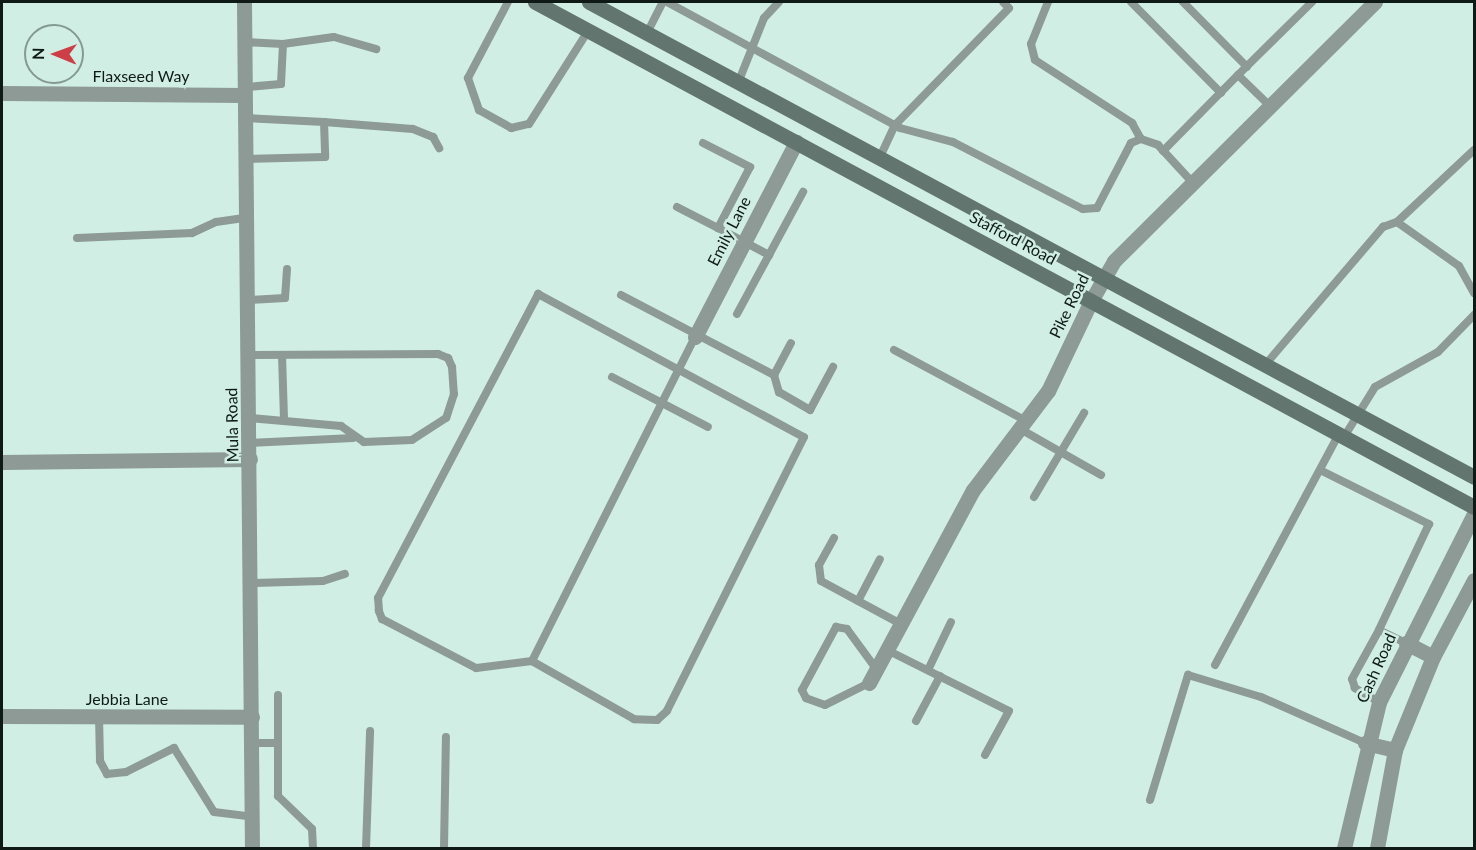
<!DOCTYPE html>
<html>
<head>
<meta charset="utf-8">
<style>
  body { margin:0 }
  #map { position:relative; width:1476px; height:850px; overflow:hidden; background:#d0eee3; font-family:Lato,sans-serif }
  div>[style] { position:absolute }
  [style*='--x'] { left:calc(var(--x)*1px); top:calc(var(--y)*1px); width:calc(var(--w)*1px); rotate:calc(var(--a)*1deg) }
  .service>* { height:8px; margin:-4px; padding:0 4px; transform-origin:4px; border-radius:4px; background:#8d9a95 }
  .minor>* { height:15px; margin:-7.5px; padding:0 7.5px; transform-origin:7.5px; border-radius:7.5px; background:#8d9a95 }
  .tertiary>* { height:15px; margin:-7.5px; padding:0 7.5px; transform-origin:7.5px; border-radius:7.5px; background:#8d9a95 }
  .secondary>* { height:15px; margin:-7.5px; padding:0 7.5px; transform-origin:7.5px; border-radius:7.5px; background:#63756f }
  span { translate:-50% -50%; white-space:nowrap; text-align:center; line-height:1.15; -webkit-text-stroke:5px #d0eee3; paint-order:stroke }
  .street-label { font-size:16px; color:#0f1a17 }
  .frame { position:absolute; inset:0; border:3px solid #0f1a17; pointer-events:none }
  .north { position:absolute; left:24px; top:24px; width:60px; height:60px; box-sizing:border-box; background:#d0eee3; border:2px solid #839991; border-radius:50%; rotate:271deg; font-size:16px; font-weight:700; line-height:24px; text-align:center; color:#0f1a17 }
  .north::after { content:''; display:block; margin:auto; width:21px; height:27px; background:#ce3e46; clip-path:polygon(50% 0,100% 100%,50% 72%,0 100%) }
</style>
</head>
<body>
<div id="map">
  <div class="service">
    <i style="--x:508;--y:2;--w:86;--a:117.8"></i>
    <i style="--x:468;--y:78;--w:34;--a:71"></i>
    <i style="--x:479;--y:110;--w:37;--a:29"></i>
    <i style="--x:511;--y:128;--w:18;--a:-13"></i>
    <i style="--x:529;--y:124;--w:110;--a:-57.6"></i>
    <i style="--x:667;--y:2;--w:265;--a:28.4"></i>
    <i style="--x:900;--y:128;--w:55;--a:14.8"></i>
    <i style="--x:953;--y:142;--w:146;--a:27.3"></i>
    <i style="--x:1083;--y:209;--w:14;--a:-4"></i>
    <i style="--x:1097;--y:208;--w:73;--a:-62.4"></i>
    <i style="--x:1131;--y:143;--w:11;--a:-22"></i>
    <i style="--x:1141;--y:139;--w:18;--a:19"></i>
    <i style="--x:1158;--y:145;--w:52;--a:47.4"></i>
    <i style="--x:1048;--y:2;--w:45;--a:112"></i>
    <i style="--x:1031;--y:44;--w:16;--a:76"></i>
    <i style="--x:1035;--y:60;--w:116;--a:33"></i>
    <i style="--x:1132;--y:123;--w:18;--a:61"></i>
    <i style="--x:1131;--y:2;--w:128;--a:45.3"></i>
    <i style="--x:1183;--y:2;--w:91;--a:45.4"></i>
    <i style="--x:647;--y:33;--w:35;--a:-63"></i>
    <i style="--x:244;--y:42;--w:39;--a:3"></i>
    <i style="--x:283;--y:44;--w:40;--a:92.9"></i>
    <i style="--x:281;--y:84;--w:37;--a:175"></i>
    <i style="--x:283;--y:44;--w:51;--a:-7.8"></i>
    <i style="--x:334;--y:37;--w:44;--a:15.9"></i>
    <i style="--x:1238;--y:75;--w:104;--a:-44.6"></i>
    <i style="--x:738;--y:83;--w:70;--a:-68.2"></i>
    <i style="--x:764;--y:18;--w:22;--a:-47"></i>
    <i style="--x:245;--y:118;--w:79;--a:2.9"></i>
    <i style="--x:324;--y:122;--w:35;--a:88"></i>
    <i style="--x:325;--y:157;--w:80;--a:178.6"></i>
    <i style="--x:324;--y:122;--w:89;--a:4.5"></i>
    <i style="--x:413;--y:129;--w:22;--a:22"></i>
    <i style="--x:433;--y:137;--w:13;--a:61"></i>
    <i style="--x:703;--y:143;--w:53;--a:27.1"></i>
    <i style="--x:750;--y:167;--w:69;--a:117.7"></i>
    <i style="--x:718;--y:228;--w:58;--a:27.9"></i>
    <i style="--x:769;--y:255;--w:67;--a:118.5"></i>
    <i style="--x:1163;--y:151;--w:107;--a:-45.4"></i>
    <i style="--x:1238;--y:75;--w:45;--a:44.1"></i>
    <i style="--x:880;--y:157;--w:35;--a:-65"></i>
    <i style="--x:895;--y:125;--w:163;--a:-45.7"></i>
    <i style="--x:1009;--y:8;--w:8;--a:-135"></i>
    <i style="--x:677;--y:207;--w:46;--a:27.1"></i>
    <i style="--x:1397;--y:222;--w:105;--a:-43.1"></i>
    <i style="--x:77;--y:238;--w:115;--a:-2.5"></i>
    <i style="--x:192;--y:233;--w:26;--a:-25"></i>
    <i style="--x:216;--y:222;--w:30;--a:-8"></i>
    <i style="--x:769;--y:255;--w:72;--a:-61.6"></i>
    <i style="--x:538;--y:294;--w:302;--a:28.3"></i>
    <i style="--x:804;--y:437;--w:306;--a:116.6"></i>
    <i style="--x:667;--y:711;--w:13;--a:138"></i>
    <i style="--x:657;--y:720;--w:23;--a:-178"></i>
    <i style="--x:634;--y:719;--w:117;--a:-150.4"></i>
    <i style="--x:532;--y:661;--w:56;--a:172.9"></i>
    <i style="--x:476;--y:668;--w:106;--a:-152.5"></i>
    <i style="--x:382;--y:619;--w:9;--a:-111"></i>
    <i style="--x:379;--y:611;--w:13;--a:-94"></i>
    <i style="--x:378;--y:598;--w:344;--a:-62.2"></i>
    <i style="--x:621;--y:295;--w:173;--a:27.6"></i>
    <i style="--x:774;--y:375;--w:18;--a:74"></i>
    <i style="--x:779;--y:392;--w:36;--a:30"></i>
    <i style="--x:810;--y:410;--w:49;--a:-61.9"></i>
    <i style="--x:248;--y:300;--w:37;--a:-3"></i>
    <i style="--x:285;--y:298;--w:29;--a:-86"></i>
    <i style="--x:894;--y:350;--w:152;--a:28.2"></i>
    <i style="--x:248;--y:355;--w:190;--a:-0.3"></i>
    <i style="--x:438;--y:354;--w:11;--a:22"></i>
    <i style="--x:448;--y:358;--w:10;--a:66"></i>
    <i style="--x:452;--y:367;--w:27;--a:86"></i>
    <i style="--x:454;--y:394;--w:25;--a:108"></i>
    <i style="--x:446;--y:418;--w:40;--a:147.1"></i>
    <i style="--x:412;--y:440;--w:48;--a:177.6"></i>
    <i style="--x:364;--y:442;--w:28;--a:-145"></i>
    <i style="--x:341;--y:426;--w:91;--a:-175"></i>
    <i style="--x:282;--y:355;--w:62;--a:88.2"></i>
    <i style="--x:1265;--y:365;--w:182;--a:-49.5"></i>
    <i style="--x:1383;--y:227;--w:15;--a:-20"></i>
    <i style="--x:1397;--y:222;--w:76;--a:35.4"></i>
    <i style="--x:1459;--y:266;--w:31;--a:61"></i>
    <i style="--x:774;--y:375;--w:36;--a:-62"></i>
    <i style="--x:612;--y:377;--w:108;--a:27.5"></i>
    <i style="--x:1022;--y:430;--w:91;--a:29.7"></i>
    <i style="--x:1344;--y:437;--w:59;--a:-58.2"></i>
    <i style="--x:1375;--y:387;--w:72;--a:-29.1"></i>
    <i style="--x:1438;--y:352;--w:52;--a:-45.8"></i>
    <i style="--x:250;--y:443;--w:103;--a:-2.8"></i>
    <i style="--x:1320;--y:470;--w:122;--a:26.4"></i>
    <i style="--x:1429;--y:524;--w:117;--a:115.3"></i>
    <i style="--x:1034;--y:497;--w:98;--a:-59.2"></i>
    <i style="--x:834;--y:538;--w:31;--a:119"></i>
    <i style="--x:819;--y:565;--w:16;--a:83"></i>
    <i style="--x:821;--y:581;--w:91;--a:28.3"></i>
    <i style="--x:251;--y:583;--w:72;--a:-1.6"></i>
    <i style="--x:323;--y:581;--w:23;--a:-18"></i>
    <i style="--x:858;--y:601;--w:47;--a:-62.4"></i>
    <i style="--x:887;--y:650;--w:136;--a:26.6"></i>
    <i style="--x:1009;--y:711;--w:50;--a:118.6"></i>
    <i style="--x:532;--y:661;--w:363;--a:-63.3"></i>
    <i style="--x:1215;--y:665;--w:262;--a:-61.8"></i>
    <i style="--x:928;--y:670;--w:53;--a:-64.4"></i>
    <i style="--x:869;--y:683;--w:49;--a:153.4"></i>
    <i style="--x:825;--y:705;--w:20;--a:-160"></i>
    <i style="--x:806;--y:698;--w:9;--a:-117"></i>
    <i style="--x:802;--y:690;--w:72;--a:-61.6"></i>
    <i style="--x:836;--y:627;--w:11;--a:10"></i>
    <i style="--x:847;--y:629;--w:51;--a:53.8"></i>
    <i style="--x:278;--y:695;--w:101;--a:90"></i>
    <i style="--x:278;--y:796;--w:47;--a:44.1"></i>
    <i style="--x:312;--y:829;--w:19;--a:87"></i>
    <i style="--x:1379;--y:702;--w:28;--a:-150"></i>
    <i style="--x:1355;--y:688;--w:9;--a:-108"></i>
    <i style="--x:1352;--y:679;--w:56;--a:-61.1"></i>
    <i style="--x:1379;--y:630;--w:30;--a:26"></i>
    <i style="--x:99;--y:716;--w:45;--a:88.7"></i>
    <i style="--x:100;--y:761;--w:15;--a:62"></i>
    <i style="--x:107;--y:774;--w:19;--a:-6"></i>
    <i style="--x:126;--y:772;--w:54;--a:-26.6"></i>
    <i style="--x:174;--y:748;--w:75;--a:58"></i>
    <i style="--x:214;--y:812;--w:38;--a:7"></i>
    <i style="--x:916;--y:721;--w:51;--a:-61.9"></i>
    <i style="--x:252;--y:743;--w:26;--a:0"></i>
    <i style="--x:1150;--y:800;--w:131;--a:-73.1"></i>
    <i style="--x:1188;--y:675;--w:76;--a:16.8"></i>
    <i style="--x:1261;--y:697;--w:114;--a:23.9"></i>
    <i style="--x:366;--y:848;--w:117;--a:-88"></i>
    <i style="--x:444;--y:848;--w:111;--a:-89"></i>
  </div>
  <div class="minor">
    <i style="--x:2;--y:93;--w:242;--a:0.5"></i>
    <i style="--x:695;--y:337;--w:220;--a:-62.6"></i>
    <i style="--x:2;--y:462;--w:248;--a:-0.7"></i>
    <i style="--x:1406;--y:643;--w:30;--a:27"></i>
    <i style="--x:869;--y:683;--w:219;--a:-61.7"></i>
    <i style="--x:973;--y:490;--w:124;--a:-52.9"></i>
    <i style="--x:1048;--y:391;--w:100;--a:-64.5"></i>
    <i style="--x:2;--y:716;--w:250;--a:0.2"></i>
    <i style="--x:1365;--y:743;--w:31;--a:13"></i>
  </div>
  <div class="tertiary">
    <i style="--x:244;--y:2;--w:846;--a:89.46"></i>
    <i style="--x:1091;--y:301;--w:46;--a:-60.1"></i>
    <i style="--x:1114;--y:261;--w:368;--a:-44.8"></i>
    <i style="--x:1344;--y:848;--w:150;--a:-76.5"></i>
    <i style="--x:1379;--y:702;--w:211;--a:-63.2"></i>
    <i style="--x:1377;--y:848;--w:100;--a:-79.6"></i>
    <i style="--x:1395;--y:750;--w:100;--a:-67.8"></i>
    <i style="--x:1433;--y:657;--w:87;--a:-62"></i>
  </div>
  <div class="secondary">
    <i style="--x:535;--y:2;--w:1066;--a:28.27"></i>
    <i style="--x:589;--y:2;--w:1004;--a:28.22"></i>
  </div>
  <div class="street-label">
    <span style="left:141px;top:76px">Flaxseed Way</span>
    <span style="left:729px;top:231px;rotate:-63deg">Emily Lane</span>
    <span style="left:1013px;top:238px;rotate:28deg">Stafford Road</span>
    <span style="left:1069px;top:306px;rotate:-64deg">Pike Road</span>
    <span style="left:232px;top:425px;rotate:-91deg">Mula Road</span>
    <span style="left:1376px;top:668px;rotate:-66deg">Cash Road</span>
    <span style="left:127px;top:699px">Jebbia Lane</span>
  </div>
  <div class="frame"></div>
  <div class="north">N</div>
</div>
</body>
</html>
